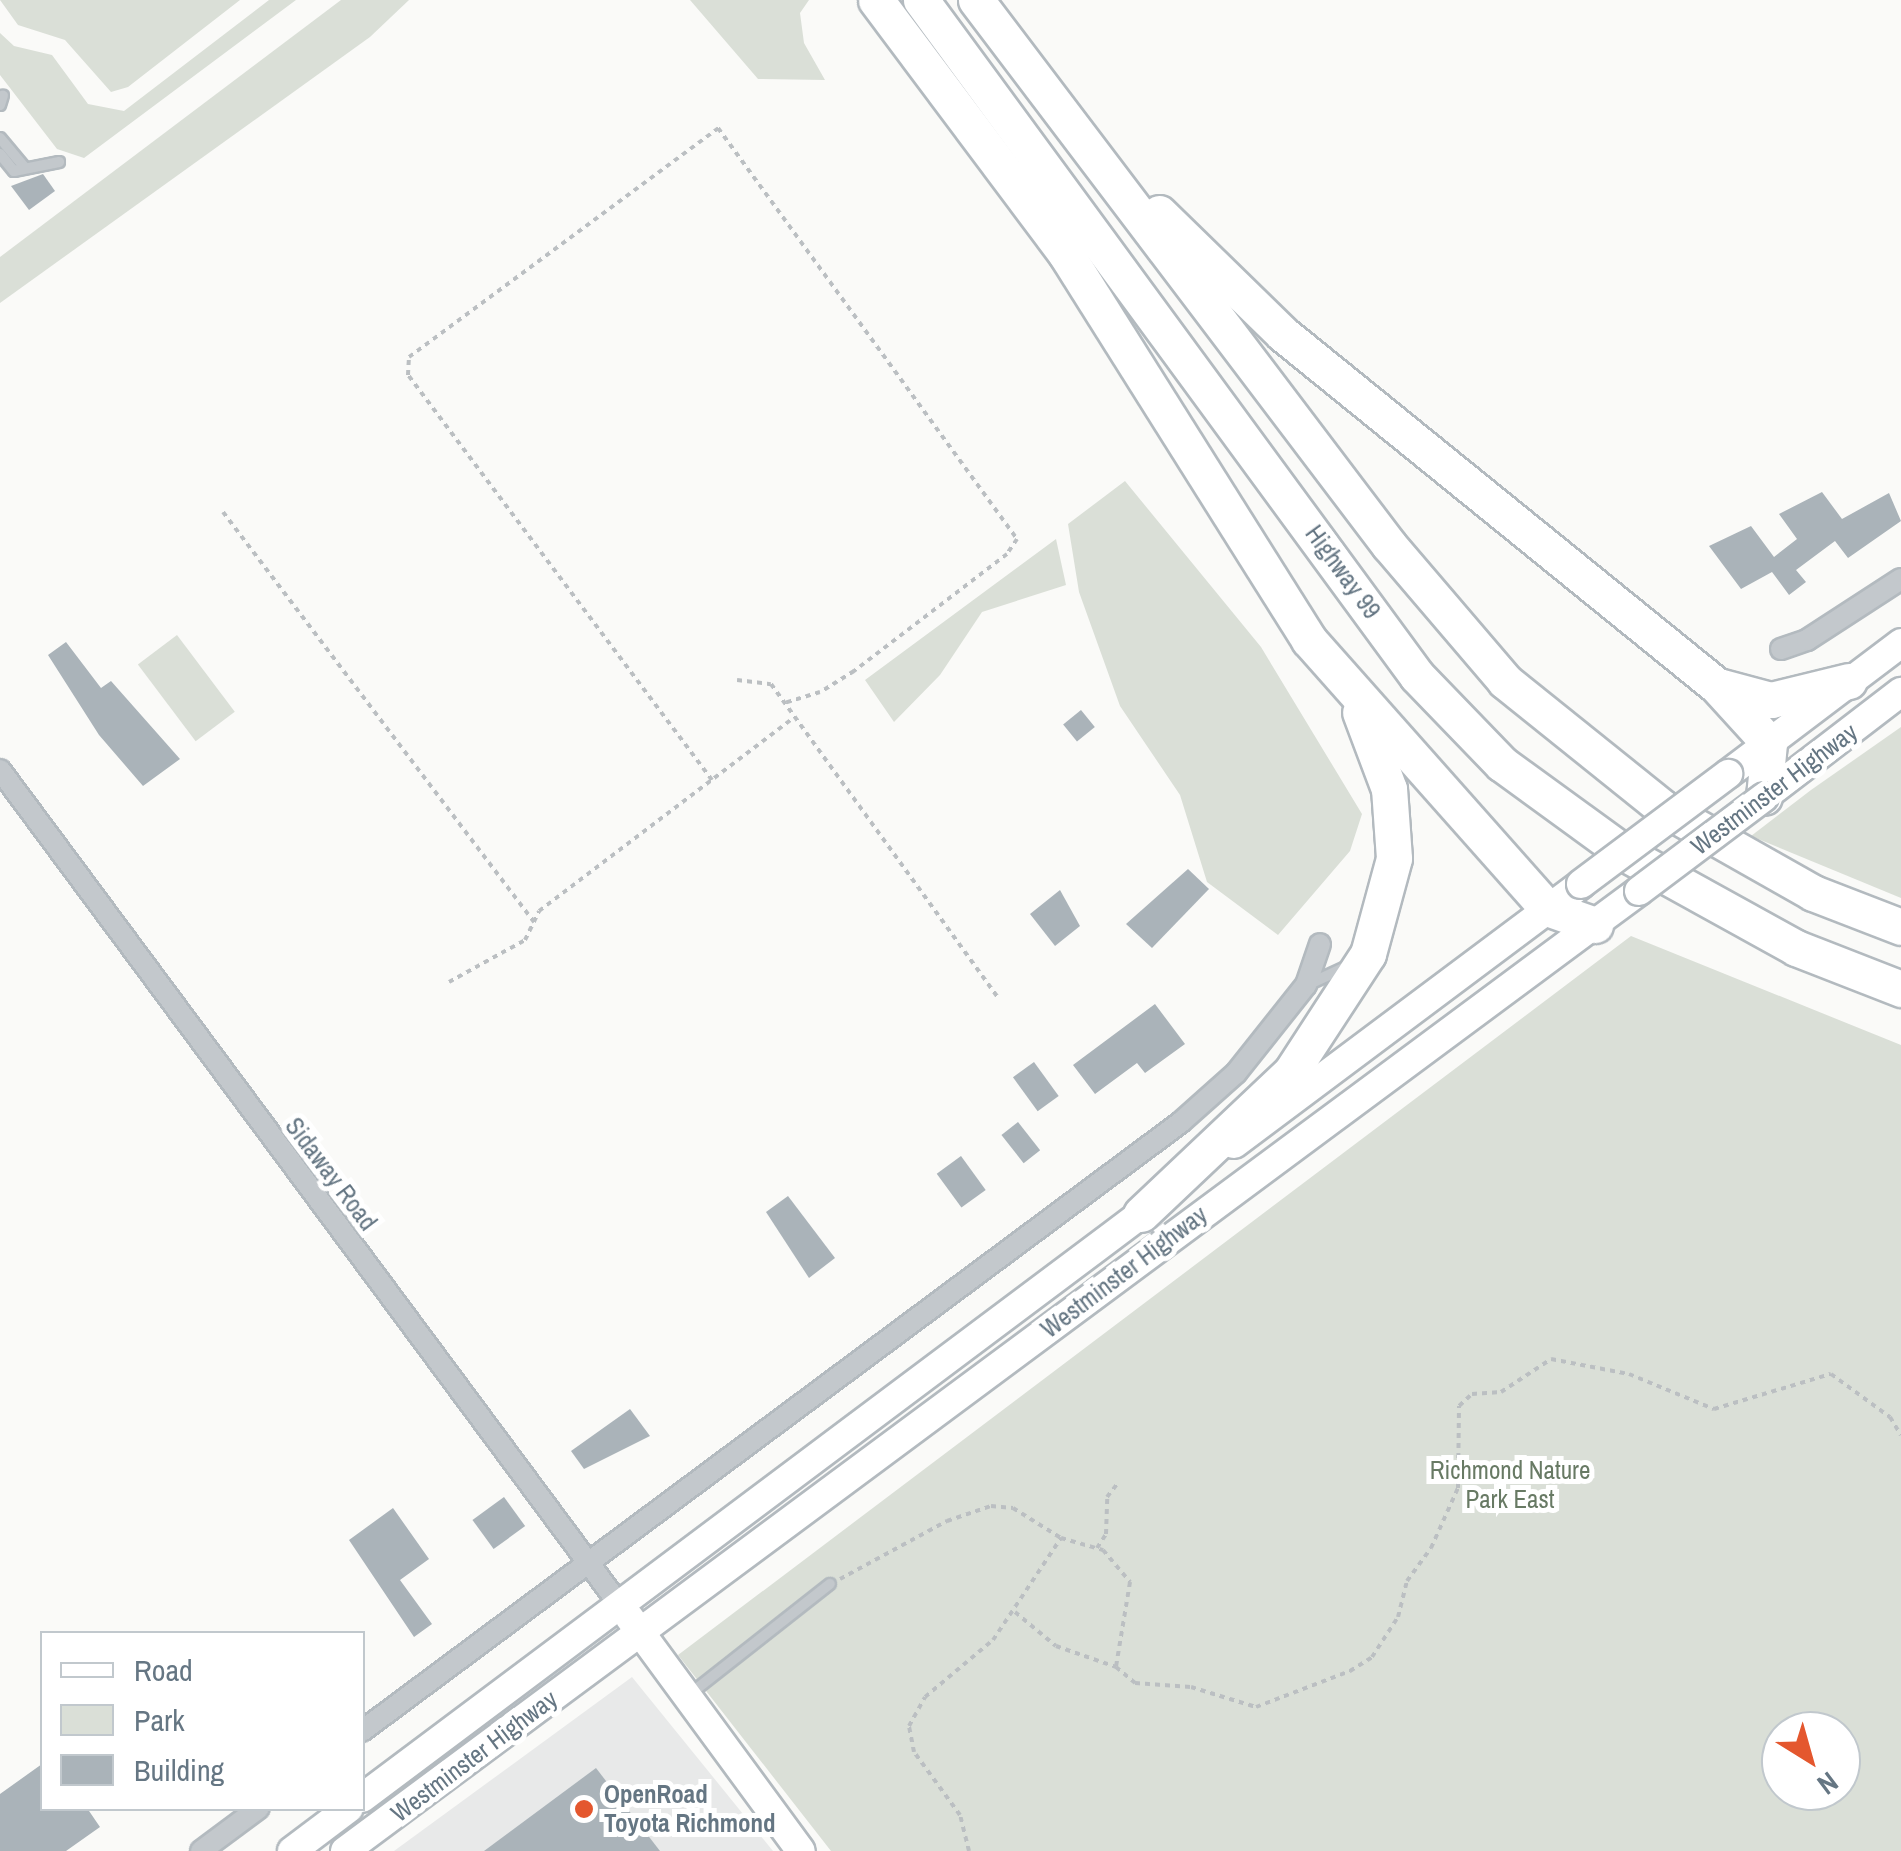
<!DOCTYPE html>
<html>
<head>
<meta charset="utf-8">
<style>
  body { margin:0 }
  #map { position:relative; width:1901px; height:1851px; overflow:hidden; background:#fafaf8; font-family:"Archivo Narrow",sans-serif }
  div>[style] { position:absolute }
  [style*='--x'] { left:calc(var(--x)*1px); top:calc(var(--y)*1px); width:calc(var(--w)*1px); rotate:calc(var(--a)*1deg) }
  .built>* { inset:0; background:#e8e9e9 }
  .green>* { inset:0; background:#dadfd7; transform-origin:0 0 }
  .building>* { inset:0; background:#aab3b9; transform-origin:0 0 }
  .path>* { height:4px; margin-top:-2px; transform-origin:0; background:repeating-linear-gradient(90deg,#bbbfc2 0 5px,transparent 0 10px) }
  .roads { filter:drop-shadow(2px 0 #b3babf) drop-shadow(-2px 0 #b3babf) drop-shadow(0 2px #b3babf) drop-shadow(0 -2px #b3babf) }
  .lane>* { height:10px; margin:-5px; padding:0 5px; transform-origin:5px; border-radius:5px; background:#c3c8cc }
  .street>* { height:20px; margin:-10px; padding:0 10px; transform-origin:10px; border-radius:10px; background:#c3c8cc }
  .secondary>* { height:28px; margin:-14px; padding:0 14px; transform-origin:14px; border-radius:14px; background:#fff }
  .highway>* { height:35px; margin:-17.5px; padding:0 17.5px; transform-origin:17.5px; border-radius:17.5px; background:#fff }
  .bridges { filter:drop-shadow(2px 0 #b3babf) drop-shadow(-2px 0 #b3babf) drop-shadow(0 2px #b3babf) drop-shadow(0 -2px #b3babf) }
  .secondary-bridge>* { height:28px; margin:-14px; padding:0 14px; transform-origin:14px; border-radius:14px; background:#fff }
  .dots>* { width:28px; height:28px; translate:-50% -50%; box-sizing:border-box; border:5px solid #fff; border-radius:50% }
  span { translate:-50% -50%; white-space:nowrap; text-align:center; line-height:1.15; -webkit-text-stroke:10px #fff; paint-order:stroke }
  .street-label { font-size:25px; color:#657683 }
  .park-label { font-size:25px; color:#687a64 }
  .poi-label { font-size:25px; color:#657683; font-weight:700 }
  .left { translate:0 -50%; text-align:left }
  .legend { position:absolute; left:40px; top:1631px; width:325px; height:180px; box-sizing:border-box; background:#fff; border:2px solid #c1c8cd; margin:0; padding:12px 18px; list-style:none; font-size:30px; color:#657683 }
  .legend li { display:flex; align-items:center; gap:20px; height:50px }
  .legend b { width:50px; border:2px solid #c1c8cd }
  .north { position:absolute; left:1761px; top:1711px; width:100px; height:100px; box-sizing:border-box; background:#fff; border:2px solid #c1c8cd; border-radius:50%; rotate:143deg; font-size:28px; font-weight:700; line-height:40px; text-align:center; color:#657683 }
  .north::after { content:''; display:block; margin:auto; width:35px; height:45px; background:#e4572e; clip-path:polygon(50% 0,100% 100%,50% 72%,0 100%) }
</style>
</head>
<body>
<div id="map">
  <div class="built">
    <i style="clip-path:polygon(632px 1677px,773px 1851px,394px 1851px)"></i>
  </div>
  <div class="green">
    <i style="clip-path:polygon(0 0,240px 0,128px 87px,111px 92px,65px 40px,18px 25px)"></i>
    <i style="clip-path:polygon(269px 0,296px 0,84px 158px,57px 149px,0 75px,0 33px,14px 46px,52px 55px,88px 104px,124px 111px)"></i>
    <i style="clip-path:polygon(341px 0,409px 0,370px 37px,0 303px,0 257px)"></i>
    <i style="clip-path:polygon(690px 0,809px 0,800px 13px,804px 43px,825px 80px,758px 79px)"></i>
    <i style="clip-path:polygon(1125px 481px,1261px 647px,1362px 814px,1350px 851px,1278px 935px,1207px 882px,1180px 795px,1120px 706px,1079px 592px,1068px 524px)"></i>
    <i style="clip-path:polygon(1056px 539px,1066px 585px,982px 612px,940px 675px,894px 722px,865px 680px)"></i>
    <i style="left:177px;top:635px;width:96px;height:49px;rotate:53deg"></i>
    <i style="clip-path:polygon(1901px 727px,1901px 898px,1751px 836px,1811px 790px)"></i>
    <i style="clip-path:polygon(evenodd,1631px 936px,1901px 1045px,1901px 1851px,831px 1851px,678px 1655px,1631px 936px,1781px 1731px,1841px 1731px,1841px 1791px,1781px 1791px,1781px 1731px)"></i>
  </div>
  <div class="building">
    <i style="clip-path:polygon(43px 174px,55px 191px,29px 210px,11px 186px)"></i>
    <i style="clip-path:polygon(1822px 492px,1842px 519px,1889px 493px,1901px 521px,1848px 558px,1835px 541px,1796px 570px,1806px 582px,1789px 595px,1772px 572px,1741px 589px,1709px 546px,1751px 526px,1774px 557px,1797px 539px,1779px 514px)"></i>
    <i style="clip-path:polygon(66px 642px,101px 688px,111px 681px,180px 759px,143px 786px,99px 735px,48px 655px)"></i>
    <i style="left:1081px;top:710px;width:22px;height:23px;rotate:51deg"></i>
    <i style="clip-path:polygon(1188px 869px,1209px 889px,1152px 948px,1126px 924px)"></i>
    <i style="clip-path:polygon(1060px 890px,1080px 926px,1055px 946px,1030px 914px)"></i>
    <i style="clip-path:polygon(1155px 1004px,1185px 1044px,1145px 1073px,1137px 1063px,1095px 1094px,1073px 1065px)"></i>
    <i style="left:1034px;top:1062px;width:42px;height:26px;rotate:54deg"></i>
    <i style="left:1018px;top:1122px;width:36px;height:21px;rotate:52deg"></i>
    <i style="left:961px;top:1156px;width:42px;height:30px;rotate:54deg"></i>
    <i style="clip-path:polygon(788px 1196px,835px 1258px,809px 1278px,766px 1212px)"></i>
    <i style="clip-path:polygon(630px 1409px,650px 1436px,584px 1469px,571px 1451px)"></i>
    <i style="left:504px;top:1497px;width:36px;height:39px;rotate:54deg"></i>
    <i style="clip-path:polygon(393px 1508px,429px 1559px,400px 1580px,432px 1624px,414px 1637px,349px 1540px)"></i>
    <i style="clip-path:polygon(42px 1764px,42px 1808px,87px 1808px,100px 1827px,66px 1851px,0 1851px,0 1794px)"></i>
    <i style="clip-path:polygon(596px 1768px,660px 1851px,484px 1851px)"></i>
  </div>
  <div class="path">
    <i style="--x:223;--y:512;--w:515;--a:52.82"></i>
    <i style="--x:737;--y:680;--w:34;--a:7"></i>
    <i style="--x:771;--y:684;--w:387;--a:54.1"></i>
    <i style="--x:712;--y:780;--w:506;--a:-126.89"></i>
    <i style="--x:408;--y:375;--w:18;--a:-87"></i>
    <i style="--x:409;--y:357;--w:385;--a:-36.5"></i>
    <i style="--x:718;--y:128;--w:508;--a:53.96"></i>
    <i style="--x:1017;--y:539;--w:18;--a:124"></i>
    <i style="--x:1007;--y:554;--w:193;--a:142.6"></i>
    <i style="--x:854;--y:671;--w:40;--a:148"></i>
    <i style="--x:820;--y:692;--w:37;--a:163"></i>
    <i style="--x:449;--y:982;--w:87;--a:-28.9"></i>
    <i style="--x:525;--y:940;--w:32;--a:-64"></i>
    <i style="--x:539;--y:911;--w:318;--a:-37.2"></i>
    <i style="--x:1097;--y:1548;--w:17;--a:-57"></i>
    <i style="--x:1106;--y:1534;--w:37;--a:-88"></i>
    <i style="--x:1107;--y:1497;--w:16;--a:-52"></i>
    <i style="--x:840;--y:1579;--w:122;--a:-28.5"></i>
    <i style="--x:947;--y:1521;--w:46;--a:-18.8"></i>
    <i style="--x:991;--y:1506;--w:22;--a:5"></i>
    <i style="--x:1013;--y:1508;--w:57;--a:32"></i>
    <i style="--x:1061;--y:1538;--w:44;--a:15.9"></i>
    <i style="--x:1103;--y:1550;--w:42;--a:49.8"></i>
    <i style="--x:1130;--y:1582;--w:86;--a:99.4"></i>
    <i style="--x:1015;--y:1612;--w:53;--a:39.7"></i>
    <i style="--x:1056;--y:1646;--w:64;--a:19.3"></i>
    <i style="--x:1116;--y:1667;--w:25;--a:40"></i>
    <i style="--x:1135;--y:1683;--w:56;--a:4.1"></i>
    <i style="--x:1191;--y:1687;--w:68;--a:17.1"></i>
    <i style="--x:1256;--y:1707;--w:101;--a:-21"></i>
    <i style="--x:1350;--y:1671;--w:26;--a:-32"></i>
    <i style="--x:1372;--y:1657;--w:48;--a:-57"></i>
    <i style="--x:1398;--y:1617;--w:37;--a:-76"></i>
    <i style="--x:1407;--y:1581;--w:41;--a:-54"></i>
    <i style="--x:1431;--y:1548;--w:66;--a:-65.8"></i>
    <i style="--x:1458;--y:1488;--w:82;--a:-89.3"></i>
    <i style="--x:1459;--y:1406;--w:18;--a:-43"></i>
    <i style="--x:1472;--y:1394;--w:29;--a:-4"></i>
    <i style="--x:1501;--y:1392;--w:60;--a:-33.4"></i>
    <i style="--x:1551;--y:1359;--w:79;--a:10.9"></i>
    <i style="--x:1629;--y:1374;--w:92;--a:22.4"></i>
    <i style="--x:1714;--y:1409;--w:122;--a:-16.7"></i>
    <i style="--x:1831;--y:1374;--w:73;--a:36.1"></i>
    <i style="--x:1890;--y:1417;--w:21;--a:59"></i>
    <i style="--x:969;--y:1851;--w:37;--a:-104"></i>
    <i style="--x:960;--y:1815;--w:78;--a:-126.1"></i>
    <i style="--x:914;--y:1752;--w:26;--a:-101"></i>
    <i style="--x:909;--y:1726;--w:33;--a:-61"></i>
    <i style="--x:925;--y:1697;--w:89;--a:-40"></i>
    <i style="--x:993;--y:1640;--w:123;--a:-56.3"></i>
  </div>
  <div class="roads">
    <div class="lane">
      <i style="--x:0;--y:105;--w:10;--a:-73"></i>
      <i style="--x:0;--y:138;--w:38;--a:50"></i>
      <i style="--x:0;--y:154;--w:22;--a:51"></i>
      <i style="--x:14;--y:171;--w:46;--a:-11.3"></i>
      <i style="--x:1307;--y:985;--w:43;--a:-24.8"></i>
      <i style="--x:690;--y:1694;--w:178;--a:-38.2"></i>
    </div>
    <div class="street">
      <i style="--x:1781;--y:649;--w:28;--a:-19"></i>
      <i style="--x:1807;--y:640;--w:112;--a:-33"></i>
      <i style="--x:0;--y:770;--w:1044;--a:53.42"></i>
      <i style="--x:362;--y:1731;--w:1021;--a:-36.63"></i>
      <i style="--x:1181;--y:1122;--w:74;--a:-41.7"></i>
      <i style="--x:1236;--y:1073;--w:112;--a:-51.5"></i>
      <i style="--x:1306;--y:985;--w:43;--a:-71.1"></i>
      <i style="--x:201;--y:1851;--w:72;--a:-36.6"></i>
    </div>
    <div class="secondary">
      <i style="--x:1728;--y:774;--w:217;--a:-37.1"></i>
      <i style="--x:1764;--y:797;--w:173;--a:-37.5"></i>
      <i style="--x:1234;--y:1144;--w:434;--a:-36.8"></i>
      <i style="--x:629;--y:1617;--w:290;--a:53.7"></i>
      <i style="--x:362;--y:1798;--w:992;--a:-36.85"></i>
      <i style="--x:292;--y:1851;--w:71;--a:-37"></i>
      <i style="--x:345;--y:1851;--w:1611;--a:-36.57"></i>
    </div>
    <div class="highway">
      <i style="--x:876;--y:0;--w:317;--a:53.2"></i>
      <i style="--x:1066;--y:254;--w:456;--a:57.8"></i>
      <i style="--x:1309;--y:640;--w:358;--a:48.4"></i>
      <i style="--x:1547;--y:908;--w:51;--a:19.5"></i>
      <i style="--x:921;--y:0;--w:838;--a:53.73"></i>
      <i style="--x:1417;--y:676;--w:122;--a:46"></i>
      <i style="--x:1502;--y:764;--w:153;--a:36"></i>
      <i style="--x:1626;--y:854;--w:194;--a:28.9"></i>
      <i style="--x:1796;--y:948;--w:113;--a:21.3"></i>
      <i style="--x:976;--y:0;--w:684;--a:52.85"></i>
      <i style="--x:1389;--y:545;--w:179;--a:49.5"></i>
      <i style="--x:1505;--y:681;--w:203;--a:38.8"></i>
      <i style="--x:1663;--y:808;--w:172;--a:29.5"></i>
      <i style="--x:1813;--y:893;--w:94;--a:21.1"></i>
      <i style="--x:1159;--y:213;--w:173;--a:44.3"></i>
      <i style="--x:1283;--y:334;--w:559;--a:39.04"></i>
      <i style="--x:1717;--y:686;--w:77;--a:47.6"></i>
      <i style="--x:1769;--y:743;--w:54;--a:95.3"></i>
      <i style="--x:1718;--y:686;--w:55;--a:14.8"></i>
      <i style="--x:1771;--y:700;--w:80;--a:-13.7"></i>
      <i style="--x:1141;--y:1214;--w:207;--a:-43.4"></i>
      <i style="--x:1291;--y:1072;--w:141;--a:-56.9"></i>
      <i style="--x:1368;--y:954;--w:99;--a:-74.8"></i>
      <i style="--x:1394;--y:858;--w:69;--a:-94.1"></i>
      <i style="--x:1389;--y:789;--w:82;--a:-110.6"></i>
    </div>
  </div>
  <div class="bridges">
    <div class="secondary-bridge">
      <i style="--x:1581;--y:884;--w:184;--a:-36.8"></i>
      <i style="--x:1639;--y:891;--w:156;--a:-36.9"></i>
    </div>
  </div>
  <div class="dots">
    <i style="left:584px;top:1809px;background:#e4572e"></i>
  </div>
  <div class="street-label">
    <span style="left:1343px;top:572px;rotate:54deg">Highway 99</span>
    <span style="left:1774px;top:789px;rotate:-37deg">Westminster Highway</span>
    <span style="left:331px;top:1174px;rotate:53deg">Sidaway Road</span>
    <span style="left:1124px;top:1272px;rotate:-37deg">Westminster Highway</span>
    <span style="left:474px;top:1756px;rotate:-37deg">Westminster Highway</span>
  </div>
  <div class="park-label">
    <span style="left:1510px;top:1485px">Richmond Nature<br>Park East</span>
  </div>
  <div class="poi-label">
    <span class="left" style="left:604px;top:1809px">OpenRoad<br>Toyota Richmond</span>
  </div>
  <ul class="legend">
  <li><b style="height:12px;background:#fff"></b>Road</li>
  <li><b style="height:28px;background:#dadfd7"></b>Park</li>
  <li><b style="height:28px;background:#aab3b9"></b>Building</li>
  </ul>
  <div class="north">N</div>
</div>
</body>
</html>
